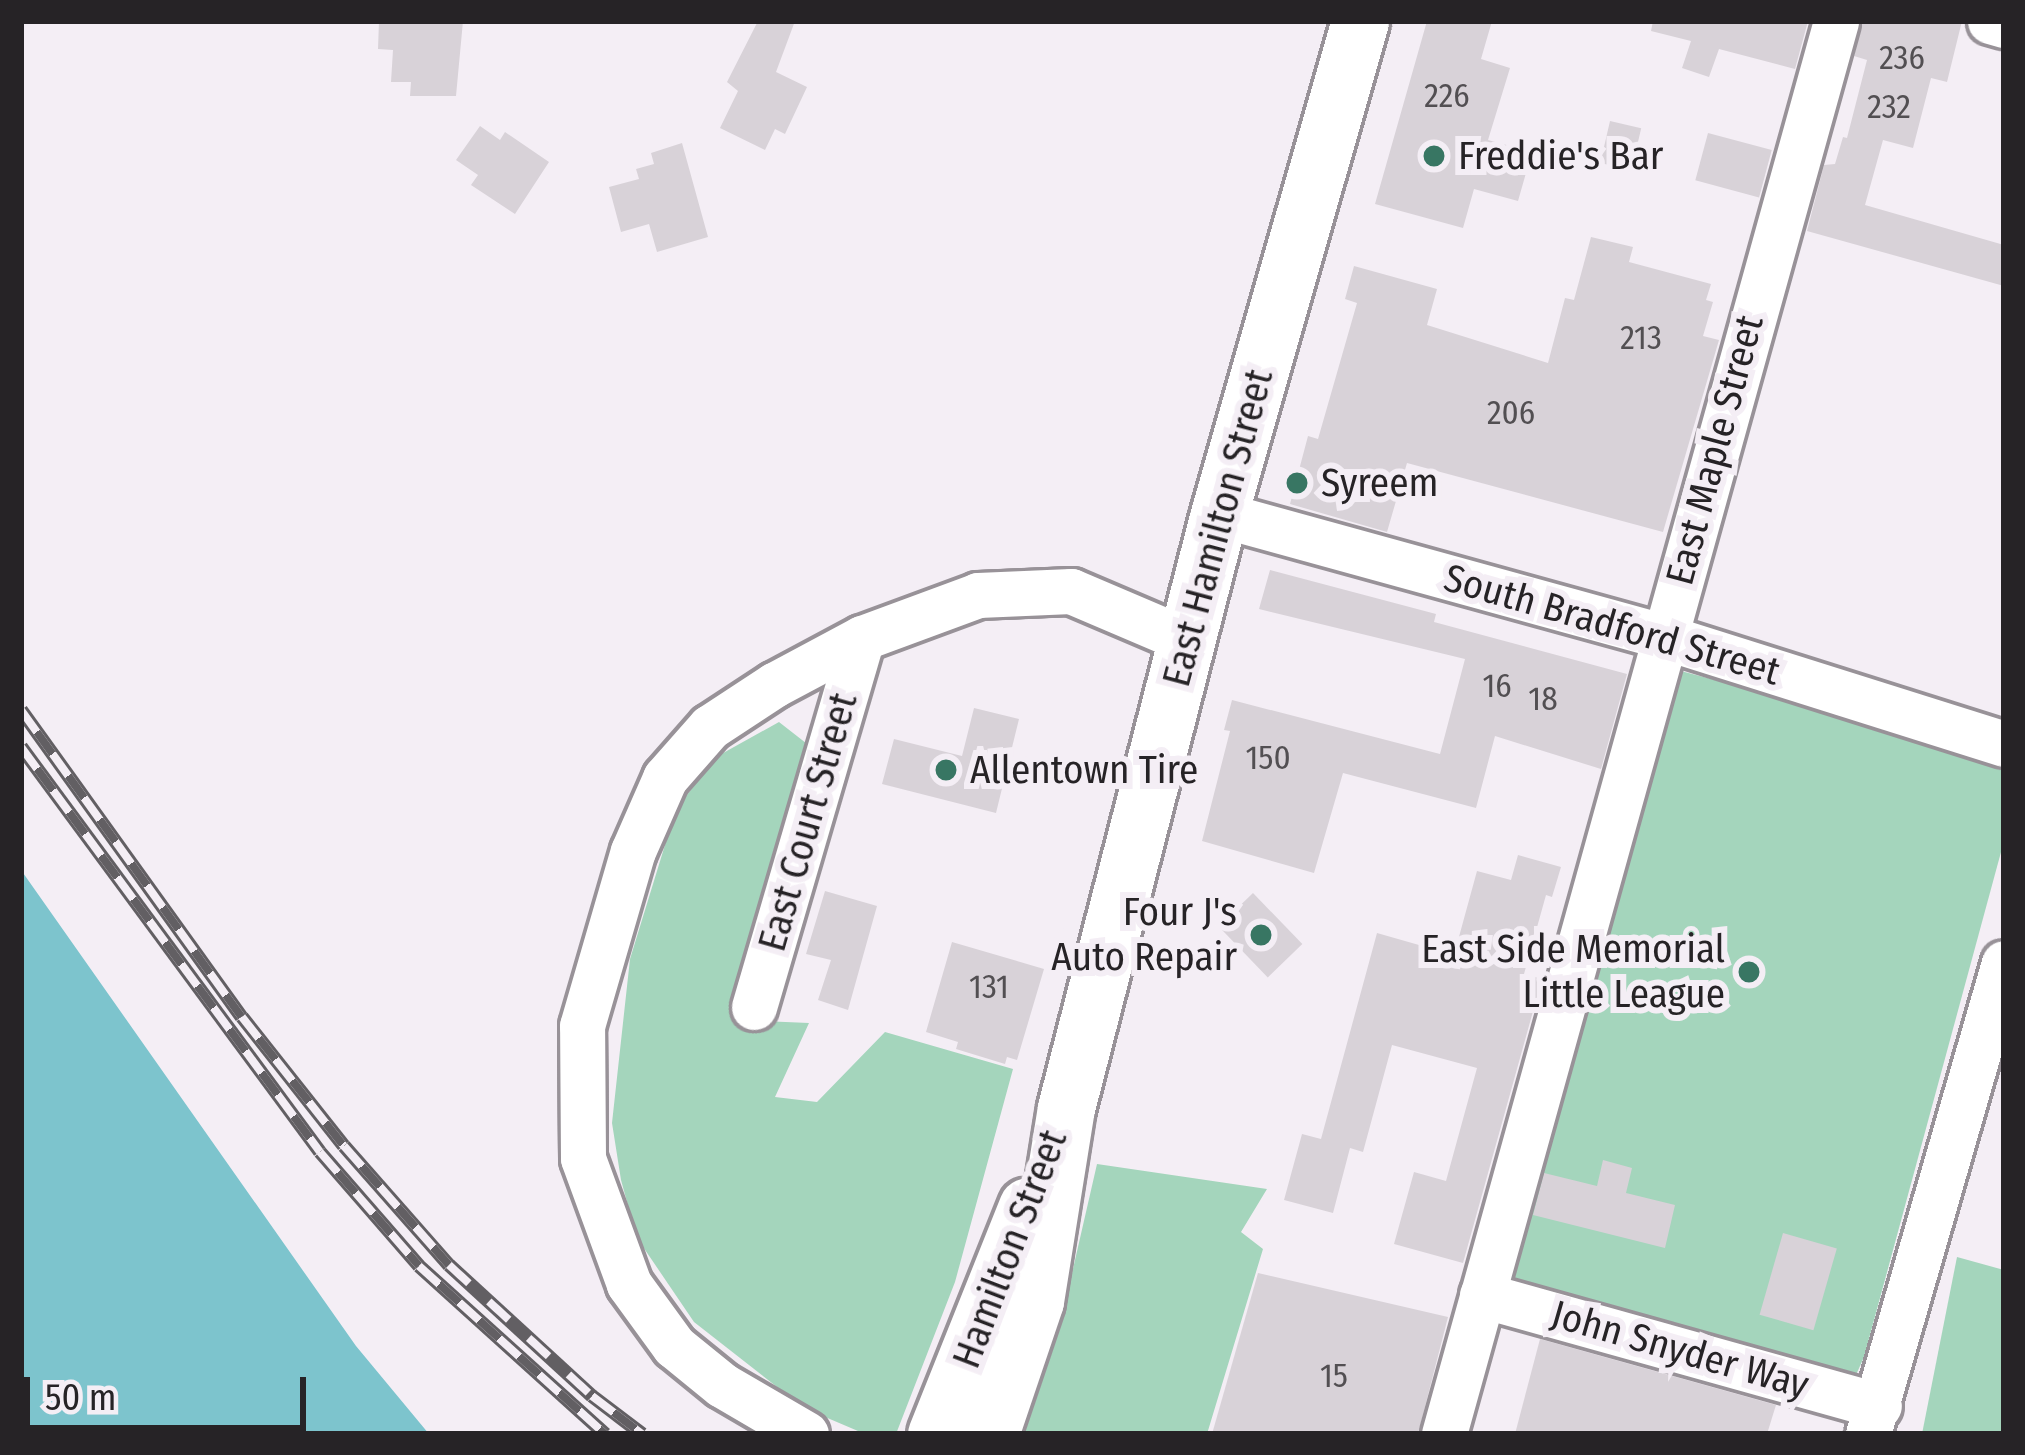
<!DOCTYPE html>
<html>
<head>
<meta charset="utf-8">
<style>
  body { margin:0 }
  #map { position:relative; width:2025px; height:1455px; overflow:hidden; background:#f4eef5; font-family:"Fira Sans Condensed",sans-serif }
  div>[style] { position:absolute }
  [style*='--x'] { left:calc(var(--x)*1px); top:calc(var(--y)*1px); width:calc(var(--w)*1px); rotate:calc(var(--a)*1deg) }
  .green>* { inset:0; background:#a4d5bc }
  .water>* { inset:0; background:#7dc4cd }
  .building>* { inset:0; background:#d8d2d8; transform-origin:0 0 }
  .roads { filter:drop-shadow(3px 0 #989298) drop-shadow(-3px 0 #989298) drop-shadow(0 3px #989298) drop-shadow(0 -3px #989298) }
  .minor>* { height:45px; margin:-22.5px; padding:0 22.5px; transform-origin:22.5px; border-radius:22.5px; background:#fff }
  .major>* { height:57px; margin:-28.5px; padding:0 28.5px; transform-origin:28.5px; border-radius:28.5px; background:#fff }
  .rail>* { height:14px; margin-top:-7px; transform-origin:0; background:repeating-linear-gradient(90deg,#f4eef5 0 27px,#625f63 0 54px); box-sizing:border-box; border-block:3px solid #625f63 }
  .dots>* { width:33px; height:33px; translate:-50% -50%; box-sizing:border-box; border:6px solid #f4eef5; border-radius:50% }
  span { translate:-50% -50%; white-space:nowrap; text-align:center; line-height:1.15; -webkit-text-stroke:12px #f4eef5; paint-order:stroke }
  .number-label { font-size:33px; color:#524f52 }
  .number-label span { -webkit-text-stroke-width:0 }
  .poi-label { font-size:39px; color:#262326 }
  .left { translate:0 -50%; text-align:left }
  .right { translate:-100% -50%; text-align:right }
  .street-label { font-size:39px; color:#262326 }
  .frame { position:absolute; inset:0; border:24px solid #262326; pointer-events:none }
  .scale { position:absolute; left:24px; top:1377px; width:282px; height:54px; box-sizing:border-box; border:6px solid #262326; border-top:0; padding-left:15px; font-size:36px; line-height:42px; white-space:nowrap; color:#262326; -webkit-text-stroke:9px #f4eef5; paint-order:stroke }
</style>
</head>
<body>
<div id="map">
  <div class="green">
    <i style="clip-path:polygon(1677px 670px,2004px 756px,2004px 841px,1864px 1357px,1856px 1375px,1840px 1380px,1508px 1280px)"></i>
    <i style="clip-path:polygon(779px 722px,811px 747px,738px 1020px,809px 1023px,775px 1097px,817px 1102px,885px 1032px,1013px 1069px,955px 1282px,896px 1434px,865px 1434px,804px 1408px,694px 1322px,637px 1238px,621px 1180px,612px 1123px,630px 959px,676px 809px,716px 757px)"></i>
    <i style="clip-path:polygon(1097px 1164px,1267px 1189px,1241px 1232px,1263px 1249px,1207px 1434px,1013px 1434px,1067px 1295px)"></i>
    <i style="clip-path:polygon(1957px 1257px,2004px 1270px,2004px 1434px,1922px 1434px)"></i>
  </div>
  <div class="water">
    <i style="clip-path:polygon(21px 870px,356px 1346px,429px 1434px,21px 1434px)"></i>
  </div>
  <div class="building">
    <i style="clip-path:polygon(379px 21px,463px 21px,456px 96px,410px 96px,411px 82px,391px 82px,393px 50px,378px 49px)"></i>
    <i style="clip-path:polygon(758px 21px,795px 21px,776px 72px,807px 87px,785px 134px,775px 129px,765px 150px,720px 128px,738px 91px,727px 82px)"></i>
    <i style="clip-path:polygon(1427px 21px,1492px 21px,1481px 59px,1510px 68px,1488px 140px,1532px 152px,1518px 201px,1474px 189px,1463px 228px,1375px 204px)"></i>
    <i style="clip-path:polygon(1653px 21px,1808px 21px,1795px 69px,1719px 49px,1709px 77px,1682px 68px,1691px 41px,1651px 31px)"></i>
    <i style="clip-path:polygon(1862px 21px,1962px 21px,1947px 82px,1931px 78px,1913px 148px,1883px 140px,1865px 205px,2004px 245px,2004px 286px,1807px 231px,1824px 165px,1835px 164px,1843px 137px,1847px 138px,1867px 60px,1854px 56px)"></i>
    <i style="left:1610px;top:121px;width:32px;height:43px;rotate:13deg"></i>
    <i style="clip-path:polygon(480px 126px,500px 140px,505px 132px,549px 162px,515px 214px,471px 185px,478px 175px,456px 160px)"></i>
    <i style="left:1708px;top:133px;width:66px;height:49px;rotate:15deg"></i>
    <i style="clip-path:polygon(682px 143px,708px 237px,657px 252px,649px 224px,621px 232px,609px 187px,639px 179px,636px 169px,654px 164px,651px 153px)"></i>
    <i style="clip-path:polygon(1591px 237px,1633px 247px,1629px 262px,1711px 284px,1706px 300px,1713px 302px,1703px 336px,1719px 340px,1663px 532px,1407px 463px,1387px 532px,1290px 504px,1308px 436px,1318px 439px,1357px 303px,1345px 299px,1354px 266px,1437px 289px,1427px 325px,1548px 363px,1565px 298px,1574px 300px)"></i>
    <i style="clip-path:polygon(1270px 570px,1436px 614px,1434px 622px,1627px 674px,1601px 769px,1495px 736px,1476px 808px,1343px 773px,1314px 873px,1202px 841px,1230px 731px,1224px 730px,1232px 700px,1440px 754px,1465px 659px,1259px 609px)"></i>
    <i style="clip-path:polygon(974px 708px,1019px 719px,996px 813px,882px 784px,894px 739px,962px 756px)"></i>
    <i style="clip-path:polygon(1518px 855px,1561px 867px,1552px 897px,1546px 895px,1524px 974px,1542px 979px,1463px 1263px,1394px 1244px,1414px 1172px,1446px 1181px,1477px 1068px,1392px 1045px,1363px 1152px,1350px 1148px,1333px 1213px,1284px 1200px,1302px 1134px,1321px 1139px,1377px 933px,1454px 955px,1477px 871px,1511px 880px)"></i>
    <i style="clip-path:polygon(825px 891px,877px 906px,848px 1010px,818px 1000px,831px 960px,806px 954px)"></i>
    <i style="left:1253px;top:893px;width:71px;height:48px;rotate:46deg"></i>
    <i style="clip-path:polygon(952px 942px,1044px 969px,1017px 1060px,1007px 1057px,1005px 1064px,956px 1049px,958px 1042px,926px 1032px)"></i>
    <i style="clip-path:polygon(1603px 1160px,1632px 1168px,1626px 1193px,1675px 1205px,1665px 1248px,1533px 1215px,1544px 1173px,1597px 1186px)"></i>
    <i style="left:1783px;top:1233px;width:56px;height:85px;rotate:16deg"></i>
    <i style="clip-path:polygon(1258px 1273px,1448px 1317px,1418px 1434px,1212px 1434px)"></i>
    <i style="clip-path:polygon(1540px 1339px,1776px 1405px,1767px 1434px,1515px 1434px)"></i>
  </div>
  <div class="roads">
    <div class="minor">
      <i style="--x:1990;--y:21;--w:15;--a:16"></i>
      <i style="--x:1219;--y:514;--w:463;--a:15.4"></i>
      <i style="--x:1665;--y:637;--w:355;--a:17.5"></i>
      <i style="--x:754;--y:1007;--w:384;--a:-73.7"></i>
      <i style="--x:1482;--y:1295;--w:412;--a:15.6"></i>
      <i style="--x:806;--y:1434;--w:97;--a:-149.7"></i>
      <i style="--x:722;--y:1385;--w:62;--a:-140.9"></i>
      <i style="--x:674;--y:1346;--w:77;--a:-126"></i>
      <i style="--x:629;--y:1284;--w:134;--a:-110.1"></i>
      <i style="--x:583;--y:1158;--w:132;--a:-90.4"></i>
      <i style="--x:582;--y:1026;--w:182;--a:-73.8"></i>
      <i style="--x:633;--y:851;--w:80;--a:-66.3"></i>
      <i style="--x:665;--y:778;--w:68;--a:-48.6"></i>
      <i style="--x:710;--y:727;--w:77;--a:-33.3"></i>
      <i style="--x:774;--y:685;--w:100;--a:-28.1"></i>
      <i style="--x:862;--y:638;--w:124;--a:-20.3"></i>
      <i style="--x:978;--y:595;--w:93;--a:-2.5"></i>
      <i style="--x:1071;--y:591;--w:125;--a:23.1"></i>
      <i style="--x:1444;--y:1434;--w:1466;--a:-74.49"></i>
      <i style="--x:1868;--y:1434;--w:490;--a:-73.9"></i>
    </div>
    <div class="major">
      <i style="--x:936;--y:1434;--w:245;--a:-68.2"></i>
      <i style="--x:990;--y:1434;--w:140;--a:-71.3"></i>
      <i style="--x:1035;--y:1301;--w:195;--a:-80.9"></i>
      <i style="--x:1066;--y:1108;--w:613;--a:-75.56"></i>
      <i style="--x:1219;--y:514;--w:513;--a:-74.04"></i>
    </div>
  </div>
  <div class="rail">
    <i style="--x:21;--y:710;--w:378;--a:54.3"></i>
    <i style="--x:242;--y:1017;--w:164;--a:51.7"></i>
    <i style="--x:344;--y:1146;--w:159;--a:48.6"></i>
    <i style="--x:449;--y:1265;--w:194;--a:42.5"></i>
    <i style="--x:592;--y:1396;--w:63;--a:37.2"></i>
    <i style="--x:21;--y:747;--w:503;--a:53.56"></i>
    <i style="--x:320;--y:1152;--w:151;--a:49"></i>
    <i style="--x:419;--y:1266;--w:251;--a:42.1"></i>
  </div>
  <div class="dots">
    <i style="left:1434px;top:156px;background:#387663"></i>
    <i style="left:1297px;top:483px;background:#387663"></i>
    <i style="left:946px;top:770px;background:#387663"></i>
    <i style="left:1261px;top:935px;background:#387663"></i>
    <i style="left:1749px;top:972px;background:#387663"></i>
  </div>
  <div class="number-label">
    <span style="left:1902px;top:59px">236</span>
    <span style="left:1447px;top:97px">226</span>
    <span style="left:1889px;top:108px">232</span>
    <span style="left:1641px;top:339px">213</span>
    <span style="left:1511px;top:414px">206</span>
    <span style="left:1497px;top:687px">16</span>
    <span style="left:1543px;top:700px">18</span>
    <span style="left:1268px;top:759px">150</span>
    <span style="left:989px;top:988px">131</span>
    <span style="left:1334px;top:1377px">15</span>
  </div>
  <div class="poi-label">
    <span class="left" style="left:1458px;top:156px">Freddie's Bar</span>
    <span class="left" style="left:1321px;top:483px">Syreem</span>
    <span class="left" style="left:970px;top:770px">Allentown Tire</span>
    <span class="right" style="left:1237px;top:935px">Four J's<br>Auto Repair</span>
    <span class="right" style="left:1725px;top:972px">East Side Memorial<br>Little League</span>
  </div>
  <div class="street-label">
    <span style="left:1715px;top:450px;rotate:-75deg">East Maple Street</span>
    <span style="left:1218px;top:528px;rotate:-75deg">East Hamilton Street</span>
    <span style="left:1612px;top:625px;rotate:16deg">South Bradford Street</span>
    <span style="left:808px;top:822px;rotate:-74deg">East Court Street</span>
    <span style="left:1010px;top:1249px;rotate:-69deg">Hamilton Street</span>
    <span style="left:1680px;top:1350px;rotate:16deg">John Snyder Way</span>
  </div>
  <div class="frame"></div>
  <div class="scale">50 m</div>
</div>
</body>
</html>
